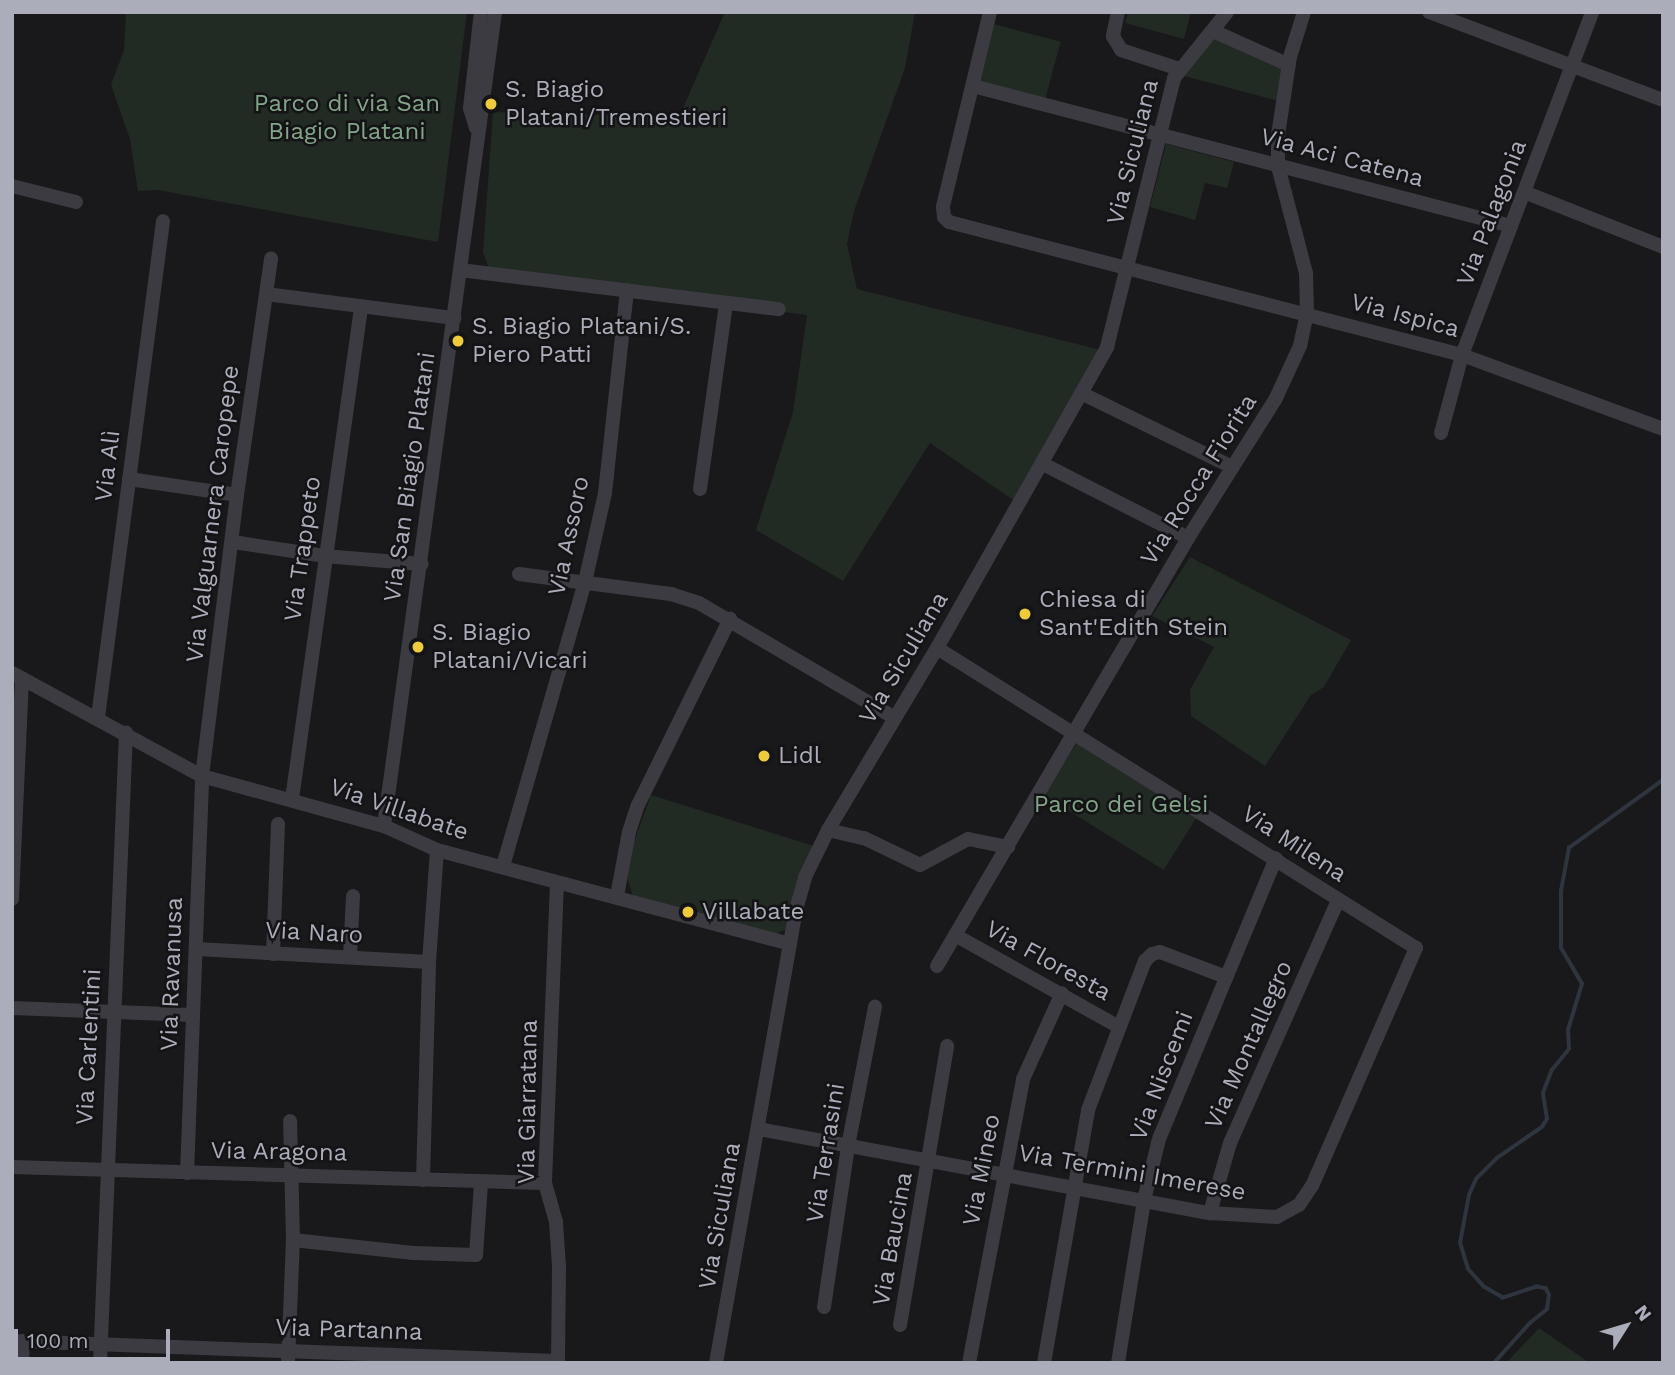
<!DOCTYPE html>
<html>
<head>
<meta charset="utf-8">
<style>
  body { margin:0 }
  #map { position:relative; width:1675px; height:1375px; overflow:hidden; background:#19181a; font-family:"Work Sans",sans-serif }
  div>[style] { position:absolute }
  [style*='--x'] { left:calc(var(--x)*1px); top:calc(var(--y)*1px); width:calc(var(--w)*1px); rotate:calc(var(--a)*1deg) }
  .green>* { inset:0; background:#222a24; transform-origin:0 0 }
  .stream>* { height:3.5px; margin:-1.75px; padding:0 1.75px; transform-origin:1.75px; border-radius:1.75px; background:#2e353e }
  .minor>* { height:14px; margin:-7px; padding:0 7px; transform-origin:7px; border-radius:7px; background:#3b3b41 }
  .dots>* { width:19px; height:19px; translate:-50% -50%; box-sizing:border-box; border:4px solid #141315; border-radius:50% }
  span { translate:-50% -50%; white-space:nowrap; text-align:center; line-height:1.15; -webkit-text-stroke:5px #141315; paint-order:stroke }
  .poi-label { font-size:24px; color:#abadba }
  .left { translate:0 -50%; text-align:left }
  .park-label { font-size:24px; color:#82a489 }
  .street-label { font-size:24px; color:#abadba }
  .frame { position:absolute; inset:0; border:14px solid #abadba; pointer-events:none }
  .north { position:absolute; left:1591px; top:1291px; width:70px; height:70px; -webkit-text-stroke:5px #141315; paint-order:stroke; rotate:53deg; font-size:19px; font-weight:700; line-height:28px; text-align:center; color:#abadba }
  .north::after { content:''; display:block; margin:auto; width:24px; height:32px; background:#abadba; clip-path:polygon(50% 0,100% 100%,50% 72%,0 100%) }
  .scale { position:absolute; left:14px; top:1329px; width:156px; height:32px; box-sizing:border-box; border:4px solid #abadba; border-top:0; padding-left:9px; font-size:21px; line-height:24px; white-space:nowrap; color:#abadba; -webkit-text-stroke:5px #141315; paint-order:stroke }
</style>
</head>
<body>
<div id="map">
  <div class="green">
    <i style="clip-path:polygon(126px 12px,467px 12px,438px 242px,158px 190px,138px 191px,130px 139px,111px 85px,124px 50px)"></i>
    <i style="clip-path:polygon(725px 12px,915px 12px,905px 68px,854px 211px,847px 244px,857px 289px,1101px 350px,1019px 504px,930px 443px,843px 581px,756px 530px,793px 412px,807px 315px,491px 274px,483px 252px,493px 112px,679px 117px)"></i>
    <i style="clip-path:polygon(1128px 12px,1191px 12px,1184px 39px,1125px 23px)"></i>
    <i style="left:994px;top:24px;width:69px;height:63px;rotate:15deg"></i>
    <i style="clip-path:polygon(1216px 35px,1287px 65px,1279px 101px,1184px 76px)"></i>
    <i style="clip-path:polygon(1166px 144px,1234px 162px,1227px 188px,1205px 183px,1195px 220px,1150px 207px)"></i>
    <i style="clip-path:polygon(1190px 557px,1351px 640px,1324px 687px,1311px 695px,1265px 766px,1191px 716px,1190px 690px,1214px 647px,1152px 616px)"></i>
    <i style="left:1078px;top:741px;width:141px;height:64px;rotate:32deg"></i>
    <i style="clip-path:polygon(651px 795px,814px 846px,785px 930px,770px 936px,633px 897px,627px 876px,634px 842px)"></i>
    <i style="clip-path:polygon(1539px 1328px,1590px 1363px,1506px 1363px)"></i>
  </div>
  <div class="stream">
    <i style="--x:1494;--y:1363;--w:54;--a:-48"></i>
    <i style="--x:1530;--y:1323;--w:22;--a:-39"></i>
    <i style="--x:1547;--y:1309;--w:14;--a:-82"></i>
    <i style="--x:1549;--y:1295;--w:7;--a:-117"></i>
    <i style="--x:1546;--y:1289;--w:9;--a:-167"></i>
    <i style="--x:1537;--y:1287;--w:36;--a:162"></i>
    <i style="--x:1503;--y:1298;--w:22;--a:-150"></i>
    <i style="--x:1484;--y:1287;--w:24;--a:-132"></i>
    <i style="--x:1468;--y:1269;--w:27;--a:-107"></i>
    <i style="--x:1460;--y:1243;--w:49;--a:-79.4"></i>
    <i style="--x:1469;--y:1195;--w:17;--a:-66"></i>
    <i style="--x:1476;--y:1179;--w:30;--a:-45"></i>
    <i style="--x:1497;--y:1158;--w:55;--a:-34.6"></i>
    <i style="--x:1542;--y:1127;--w:9;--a:-58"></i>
    <i style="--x:1547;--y:1119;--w:26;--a:-99"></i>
    <i style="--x:1543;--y:1093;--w:25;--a:-69"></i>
    <i style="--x:1552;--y:1070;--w:27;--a:-51"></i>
    <i style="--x:1569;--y:1049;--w:19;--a:-93"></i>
    <i style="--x:1568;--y:1030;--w:48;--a:-73.1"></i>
    <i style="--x:1582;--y:984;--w:42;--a:-120.3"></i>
    <i style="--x:1561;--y:948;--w:57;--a:-90"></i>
    <i style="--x:1561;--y:891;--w:44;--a:-79.5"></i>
    <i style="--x:1569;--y:848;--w:116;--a:-35.9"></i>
  </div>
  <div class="minor">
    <i style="--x:990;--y:12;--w:201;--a:103.6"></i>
    <i style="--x:943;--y:207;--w:10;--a:84"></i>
    <i style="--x:944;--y:217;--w:7;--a:45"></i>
    <i style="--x:949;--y:222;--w:530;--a:14.53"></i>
    <i style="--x:1462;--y:355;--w:214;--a:20.2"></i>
    <i style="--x:1118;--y:12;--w:25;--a:102"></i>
    <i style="--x:1113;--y:36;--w:16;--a:60"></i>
    <i style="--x:1121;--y:50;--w:61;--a:18.1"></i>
    <i style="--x:1429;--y:12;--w:250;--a:20.6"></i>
    <i style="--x:1213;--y:31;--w:83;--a:24.1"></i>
    <i style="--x:973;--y:86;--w:556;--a:14.59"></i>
    <i style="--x:476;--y:128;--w:21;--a:-107"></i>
    <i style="--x:470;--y:108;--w:97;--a:-83.5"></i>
    <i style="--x:12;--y:186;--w:66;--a:14"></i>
    <i style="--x:1524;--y:192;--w:149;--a:21.6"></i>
    <i style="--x:460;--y:270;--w:321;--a:7"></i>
    <i style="--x:266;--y:294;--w:190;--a:7.3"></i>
    <i style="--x:1083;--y:394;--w:166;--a:26.1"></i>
    <i style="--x:1441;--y:433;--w:81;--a:-74.9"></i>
    <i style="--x:1462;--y:355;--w:367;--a:-69.2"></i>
    <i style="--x:1043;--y:464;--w:163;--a:27"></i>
    <i style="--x:129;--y:479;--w:109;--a:8.4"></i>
    <i style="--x:700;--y:489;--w:187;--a:-82"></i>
    <i style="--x:233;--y:542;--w:92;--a:8.7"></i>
    <i style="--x:324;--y:556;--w:98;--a:4.7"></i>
    <i style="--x:519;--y:574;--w:153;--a:7.5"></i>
    <i style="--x:671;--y:594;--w:29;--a:18"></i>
    <i style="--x:699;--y:603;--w:227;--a:30.4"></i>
    <i style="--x:12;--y:673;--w:216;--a:28.5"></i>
    <i style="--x:202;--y:776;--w:189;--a:15.4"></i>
    <i style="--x:384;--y:826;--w:58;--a:24.4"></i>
    <i style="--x:437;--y:850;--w:365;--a:14.9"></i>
    <i style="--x:98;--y:717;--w:500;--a:-82.53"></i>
    <i style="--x:292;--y:799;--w:497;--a:-82"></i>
    <i style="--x:384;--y:826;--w:822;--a:-82.23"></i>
    <i style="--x:828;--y:830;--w:37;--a:13"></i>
    <i style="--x:864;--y:838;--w:62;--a:25.7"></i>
    <i style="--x:920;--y:865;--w:55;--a:-28.4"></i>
    <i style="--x:968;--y:839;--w:41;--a:11.3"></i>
    <i style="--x:503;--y:866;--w:296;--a:-73.9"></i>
    <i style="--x:585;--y:582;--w:91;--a:-77.3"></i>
    <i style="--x:605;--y:493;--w:204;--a:-83.8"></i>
    <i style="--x:557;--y:883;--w:300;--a:92.3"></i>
    <i style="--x:545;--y:1183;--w:41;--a:74.2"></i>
    <i style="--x:556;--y:1222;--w:44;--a:86.1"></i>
    <i style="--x:559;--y:1266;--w:97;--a:90.6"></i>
    <i style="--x:617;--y:896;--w:65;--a:-79.4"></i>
    <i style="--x:629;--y:832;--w:28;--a:-72"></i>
    <i style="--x:638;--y:805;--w:208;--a:-63.7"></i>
    <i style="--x:12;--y:899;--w:221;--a:-87.4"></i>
    <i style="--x:955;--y:935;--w:188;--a:29.3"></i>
    <i style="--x:196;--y:949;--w:233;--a:3.2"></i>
    <i style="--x:273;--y:954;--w:130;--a:-87.8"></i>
    <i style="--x:350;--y:957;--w:61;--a:-87.2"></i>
    <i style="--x:937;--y:966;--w:496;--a:-59.6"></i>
    <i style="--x:1188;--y:538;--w:163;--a:-57.8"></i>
    <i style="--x:1275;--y:400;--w:60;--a:-65.2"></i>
    <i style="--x:1300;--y:346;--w:34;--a:-78"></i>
    <i style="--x:1307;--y:313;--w:40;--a:-91.4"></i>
    <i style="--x:1306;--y:273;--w:111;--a:-104.7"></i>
    <i style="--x:1278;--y:166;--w:31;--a:-90"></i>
    <i style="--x:1278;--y:135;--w:79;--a:-81.3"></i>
    <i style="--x:1290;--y:57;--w:47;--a:-72.7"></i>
    <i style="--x:12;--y:1008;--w:181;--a:2.2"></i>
    <i style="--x:759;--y:1129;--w:459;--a:10.6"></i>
    <i style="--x:1210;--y:1213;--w:67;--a:3.4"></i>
    <i style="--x:1277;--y:1217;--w:25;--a:-29"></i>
    <i style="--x:1299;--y:1205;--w:23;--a:-56"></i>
    <i style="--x:1312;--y:1186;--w:260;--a:-66.4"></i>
    <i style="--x:1416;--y:948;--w:565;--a:-147.94"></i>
    <i style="--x:12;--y:1167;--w:533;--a:1.72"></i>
    <i style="--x:187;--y:1173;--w:397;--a:-87.8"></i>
    <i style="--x:202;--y:776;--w:283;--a:-82.9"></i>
    <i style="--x:237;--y:495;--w:239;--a:-81.8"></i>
    <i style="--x:423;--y:1180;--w:218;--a:-88.4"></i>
    <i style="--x:429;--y:962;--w:112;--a:-85.9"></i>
    <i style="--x:1210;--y:1213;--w:73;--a:-74.1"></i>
    <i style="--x:1230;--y:1143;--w:266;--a:-66"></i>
    <i style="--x:293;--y:1240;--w:121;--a:6.2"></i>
    <i style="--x:413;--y:1253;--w:63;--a:1.8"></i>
    <i style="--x:476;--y:1255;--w:72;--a:-86"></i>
    <i style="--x:824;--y:1307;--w:163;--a:-81.5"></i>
    <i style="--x:848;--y:1146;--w:142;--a:-79"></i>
    <i style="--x:900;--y:1325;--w:283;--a:-80.4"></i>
    <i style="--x:12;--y:1341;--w:546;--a:2.1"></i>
    <i style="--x:22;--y:1363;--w:22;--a:-87"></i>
    <i style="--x:100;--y:1363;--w:631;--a:-87.64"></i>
    <i style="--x:288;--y:1363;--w:123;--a:-87.7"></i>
    <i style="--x:293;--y:1240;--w:119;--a:-91.4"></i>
    <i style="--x:716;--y:1363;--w:457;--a:-80"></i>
    <i style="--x:795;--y:913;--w:37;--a:-74"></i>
    <i style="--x:805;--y:877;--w:52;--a:-63.9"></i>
    <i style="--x:828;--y:830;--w:212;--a:-59.1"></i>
    <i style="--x:937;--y:648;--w:346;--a:-60.5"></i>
    <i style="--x:1107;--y:347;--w:277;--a:-76"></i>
    <i style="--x:1174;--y:78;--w:85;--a:-51.2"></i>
    <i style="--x:969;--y:1363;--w:289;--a:-79.2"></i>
    <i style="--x:1023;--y:1079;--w:94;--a:-65.6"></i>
    <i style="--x:1044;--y:1363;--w:257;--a:-80.1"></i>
    <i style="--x:1088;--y:1110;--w:160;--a:-69.1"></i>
    <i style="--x:1145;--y:961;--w:10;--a:-45"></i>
    <i style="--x:1152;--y:954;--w:8;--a:-14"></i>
    <i style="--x:1160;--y:952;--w:71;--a:20.7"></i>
    <i style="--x:1118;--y:1363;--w:165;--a:-80.9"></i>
    <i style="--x:1144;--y:1200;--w:63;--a:-76.2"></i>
    <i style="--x:1159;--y:1139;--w:304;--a:-67.4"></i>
  </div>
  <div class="dots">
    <i style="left:491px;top:104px;background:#eecb3c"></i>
    <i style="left:458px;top:341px;background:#eecb3c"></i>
    <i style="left:1025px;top:614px;background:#eecb3c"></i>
    <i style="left:418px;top:647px;background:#eecb3c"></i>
    <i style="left:764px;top:756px;background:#eecb3c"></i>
    <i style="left:688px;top:912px;background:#eecb3c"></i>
  </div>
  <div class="poi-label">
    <span class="left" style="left:505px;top:104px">S. Biagio<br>Platani/Tremestieri</span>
    <span class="left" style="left:472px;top:341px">S. Biagio Platani/S.<br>Piero Patti</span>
    <span class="left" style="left:1039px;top:614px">Chiesa di<br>Sant'Edith Stein</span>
    <span class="left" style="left:432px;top:647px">S. Biagio<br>Platani/Vicari</span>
    <span class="left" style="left:778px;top:756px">Lidl</span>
    <span class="left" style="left:702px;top:912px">Villabate</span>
  </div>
  <div class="park-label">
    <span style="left:347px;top:118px">Parco di via San<br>Biagio Platani</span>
    <span style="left:1121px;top:805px">Parco dei Gelsi</span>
  </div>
  <div class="street-label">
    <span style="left:1133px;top:152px;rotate:-76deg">Via Siculiana</span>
    <span style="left:1342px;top:158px;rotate:15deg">Via Aci Catena</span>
    <span style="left:1492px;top:213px;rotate:-69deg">Via Palagonia</span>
    <span style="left:1405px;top:316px;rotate:15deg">Via Ispica</span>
    <span style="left:108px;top:466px;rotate:-83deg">Via Alì</span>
    <span style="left:410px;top:477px;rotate:-82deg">Via San Biagio Platani</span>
    <span style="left:1199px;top:480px;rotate:-58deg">Via Rocca Fiorita</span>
    <span style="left:213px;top:514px;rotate:-83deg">Via Valguarnera Caropepe</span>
    <span style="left:569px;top:536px;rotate:-78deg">Via Assoro</span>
    <span style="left:303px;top:549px;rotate:-82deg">Via Trappeto</span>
    <span style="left:904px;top:658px;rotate:-59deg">Via Siculiana</span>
    <span style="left:399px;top:810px;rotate:19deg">Via Villabate</span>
    <span style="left:1294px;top:844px;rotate:33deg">Via Milena</span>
    <span style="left:314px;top:933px;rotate:3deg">Via Naro</span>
    <span style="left:1048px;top:961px;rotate:29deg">Via Floresta</span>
    <span style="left:172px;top:974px;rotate:-88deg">Via Ravanusa</span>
    <span style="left:1249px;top:1045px;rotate:-66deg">Via Montallegro</span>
    <span style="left:89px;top:1047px;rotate:-87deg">Via Carlentini</span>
    <span style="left:1162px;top:1076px;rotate:-69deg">Via Niscemi</span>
    <span style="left:528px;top:1102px;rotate:-89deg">Via Giarratana</span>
    <span style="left:279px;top:1152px;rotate:1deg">Via Aragona</span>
    <span style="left:826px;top:1153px;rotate:-81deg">Via Terrasini</span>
    <span style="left:982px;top:1170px;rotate:-79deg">Via Mineo</span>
    <span style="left:1132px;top:1173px;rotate:10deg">Via Termini Imerese</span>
    <span style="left:720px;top:1216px;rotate:-80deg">Via Siculiana</span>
    <span style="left:893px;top:1239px;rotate:-80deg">Via Baucina</span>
    <span style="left:349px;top:1330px;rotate:2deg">Via Partanna</span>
  </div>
  <div class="frame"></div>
  <div class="north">N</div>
  <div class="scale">100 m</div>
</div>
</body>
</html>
